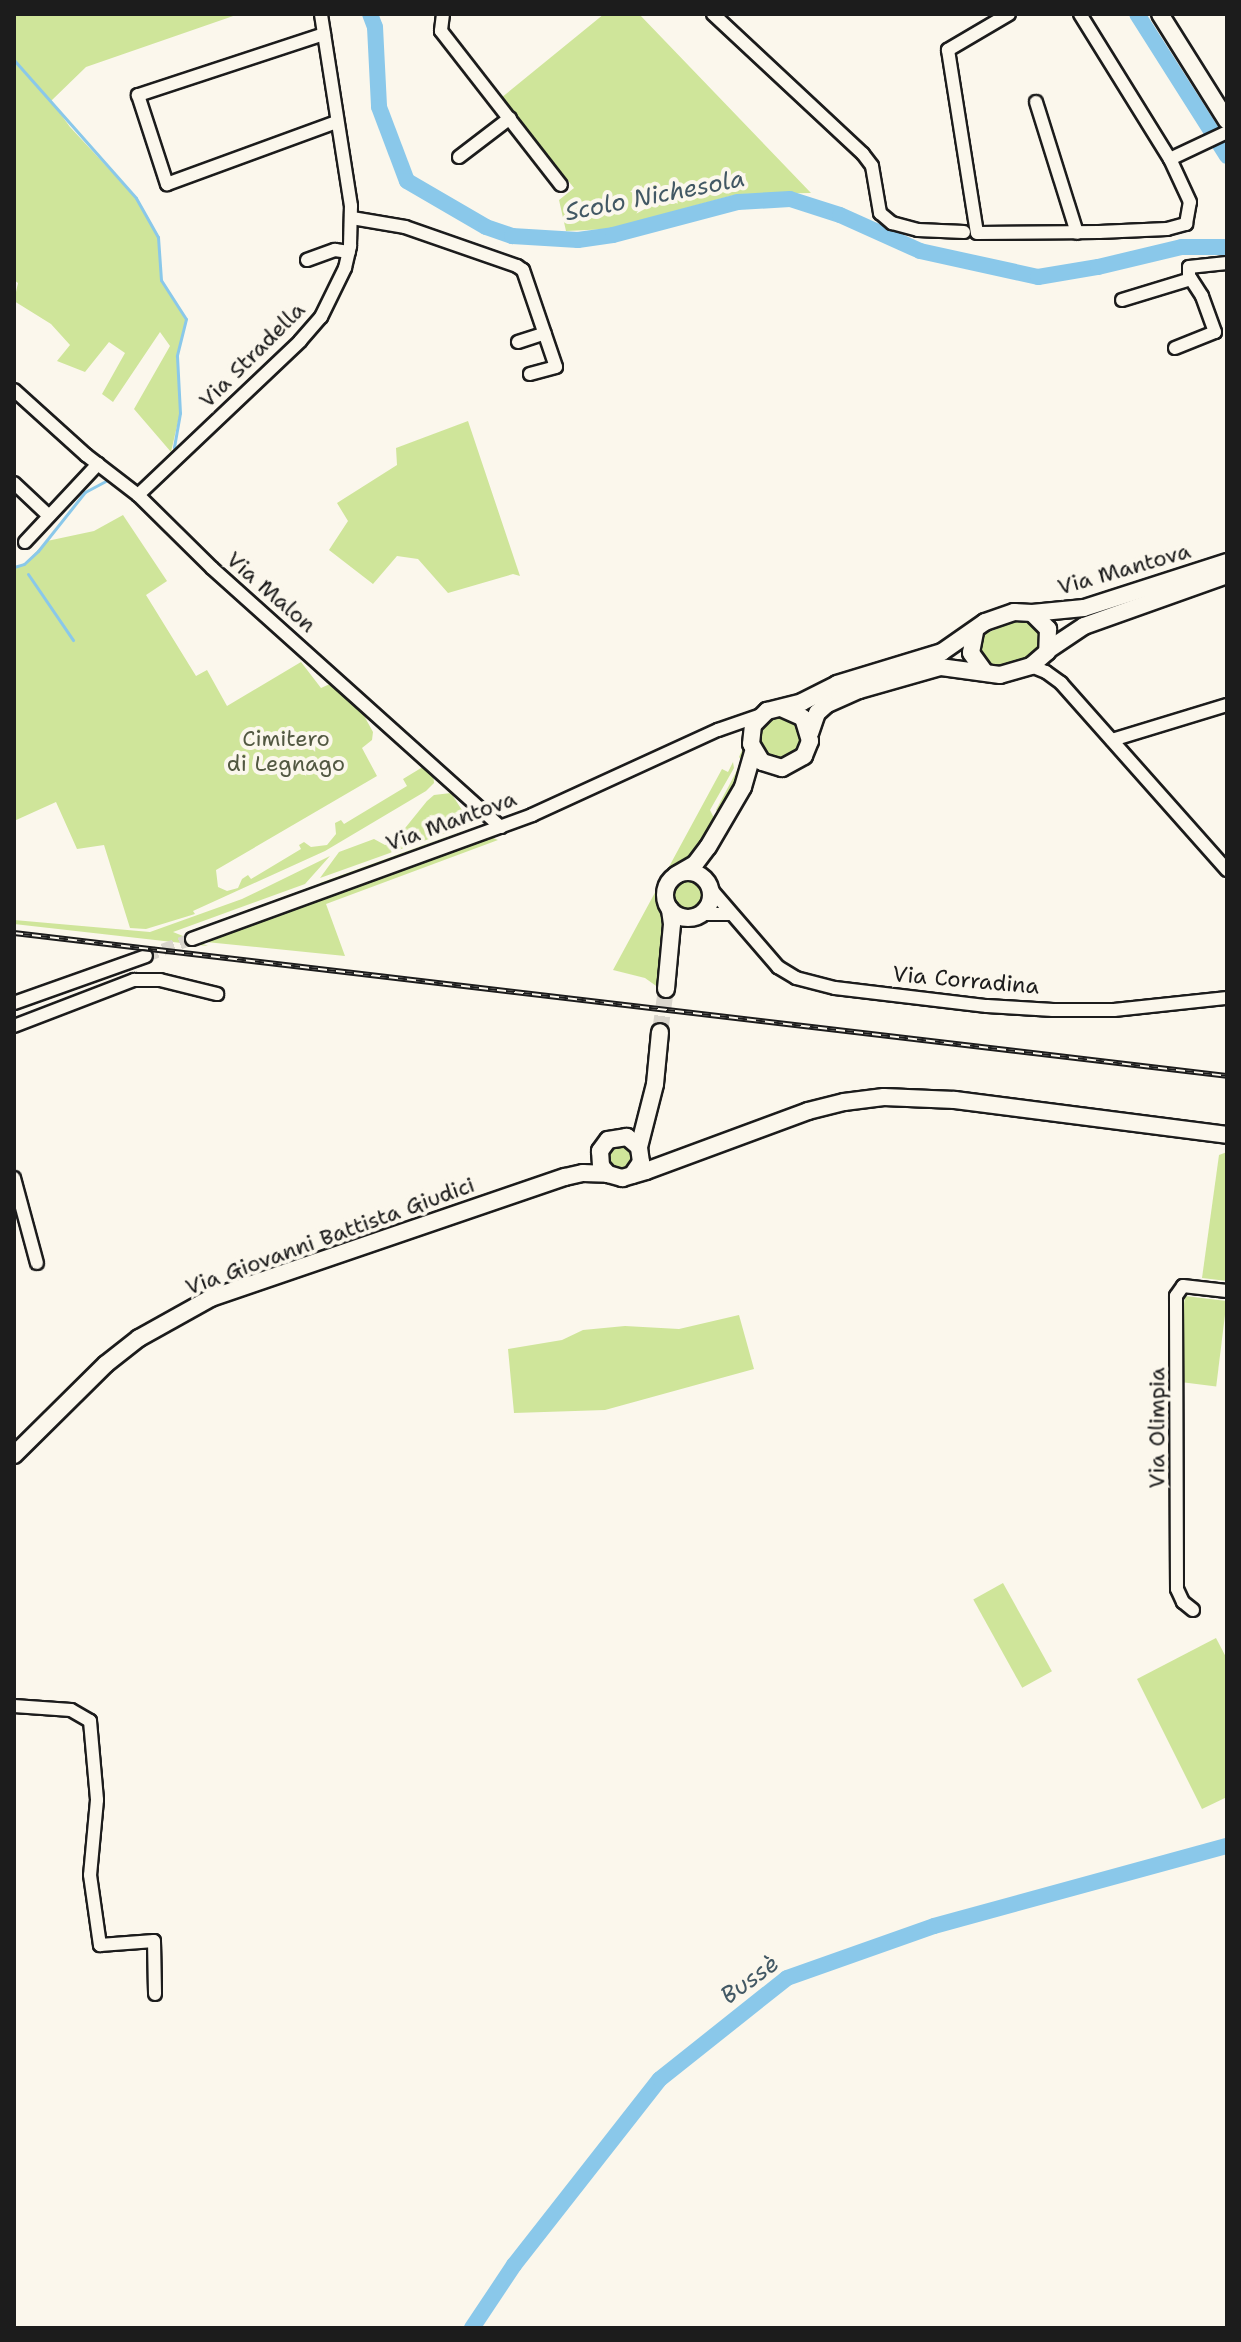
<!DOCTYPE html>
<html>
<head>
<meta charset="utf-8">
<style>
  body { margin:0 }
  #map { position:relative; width:1241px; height:2342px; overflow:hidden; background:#fbf7ec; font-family:"Shantell Sans",sans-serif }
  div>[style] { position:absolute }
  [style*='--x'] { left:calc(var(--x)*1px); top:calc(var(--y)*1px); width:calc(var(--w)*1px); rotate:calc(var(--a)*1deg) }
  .green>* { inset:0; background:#cfe59a; transform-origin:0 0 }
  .round { border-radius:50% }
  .stream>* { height:3px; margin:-1.5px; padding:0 1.5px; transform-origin:1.5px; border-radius:1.5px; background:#8ac8ea }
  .river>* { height:16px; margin:-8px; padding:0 8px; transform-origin:8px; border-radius:8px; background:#8ac8ea }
  .minor-tunnel>* { height:12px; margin-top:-6px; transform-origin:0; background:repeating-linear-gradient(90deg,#dad6cd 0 12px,transparent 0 18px) }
  .major-tunnel>* { height:16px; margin-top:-8px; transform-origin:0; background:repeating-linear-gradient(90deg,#dad6cd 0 16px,transparent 0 24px) }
  .roads { filter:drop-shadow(2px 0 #1c1c1c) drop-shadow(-2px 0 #1c1c1c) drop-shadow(0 2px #1c1c1c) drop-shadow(0 -2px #1c1c1c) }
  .minor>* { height:12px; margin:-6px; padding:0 6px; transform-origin:6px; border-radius:6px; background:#fbf7ec }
  .major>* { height:16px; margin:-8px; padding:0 8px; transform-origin:8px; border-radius:8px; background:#fbf7ec }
  .major>.ring { margin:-8px; padding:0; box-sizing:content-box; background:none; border:16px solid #fbf7ec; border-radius:50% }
  .rail>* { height:6px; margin-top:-3px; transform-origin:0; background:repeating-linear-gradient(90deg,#fbf7ec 0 9px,#1c1c1c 0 18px); box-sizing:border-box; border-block:2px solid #1c1c1c }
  span { translate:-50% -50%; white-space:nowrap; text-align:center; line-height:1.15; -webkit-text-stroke:8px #fbf7ec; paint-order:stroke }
  .street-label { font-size:22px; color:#1c1c1c }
  .park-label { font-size:22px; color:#525842 }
  .water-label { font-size:24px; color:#425864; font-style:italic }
  .frame { position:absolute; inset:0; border:16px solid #1c1c1c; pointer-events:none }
</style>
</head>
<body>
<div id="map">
  <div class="green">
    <i style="clip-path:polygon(14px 14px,239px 14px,86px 67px,51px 101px,70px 127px,136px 198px,158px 237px,161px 280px,186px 319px,177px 356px,180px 413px,171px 452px,134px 409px,170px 346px,160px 332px,113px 402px,102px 394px,125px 353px,109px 342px,85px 372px,57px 361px,70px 345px,51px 324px,14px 301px,18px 283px,14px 280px)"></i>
    <i style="clip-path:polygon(604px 14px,639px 14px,811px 193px,738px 194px,608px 229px,566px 231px,559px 200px,574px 188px,501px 98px)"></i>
    <i style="clip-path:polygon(468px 421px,520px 576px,513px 574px,448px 593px,418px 559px,397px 556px,373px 584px,329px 550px,348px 521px,337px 503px,397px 465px,396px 448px)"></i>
    <i style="clip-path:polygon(123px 515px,167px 581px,146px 595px,196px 676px,207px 670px,227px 706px,301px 662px,321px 688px,332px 683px,362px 712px,373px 732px,372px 740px,362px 748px,377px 776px,216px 870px,218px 887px,227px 891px,238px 888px,242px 879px,248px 875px,251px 879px,301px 849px,299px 845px,304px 842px,311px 847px,327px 845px,336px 834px,335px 823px,341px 820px,344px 824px,407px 786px,403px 779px,426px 765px,433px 772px,434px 783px,426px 791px,325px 851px,193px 911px,195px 914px,146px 929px,130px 928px,104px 845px,77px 849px,56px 802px,14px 821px,14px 567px,24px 564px,47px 541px,94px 531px)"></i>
    <i style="clip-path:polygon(1015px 621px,1029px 621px,1039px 630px,1039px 649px,1030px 658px,1001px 666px,988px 664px,979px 647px,982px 635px)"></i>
    <i class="round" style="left:757px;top:717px;width:44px;height:44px"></i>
    <i style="clip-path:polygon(743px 748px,743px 773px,719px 813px,716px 810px,742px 761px,739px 757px)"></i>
    <i style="clip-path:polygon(733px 762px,734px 768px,710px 810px,715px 820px,697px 855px,671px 872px,661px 885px,660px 903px,666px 916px,659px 988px,645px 978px,613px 970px,722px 769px,728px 772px)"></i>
    <i style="clip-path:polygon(451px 793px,471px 824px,320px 878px,339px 852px,374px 839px,385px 845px,393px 843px,427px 801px,434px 795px)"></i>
    <i style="clip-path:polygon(473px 827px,321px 884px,320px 883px)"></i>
    <i style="clip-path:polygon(491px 837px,498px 840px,326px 904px,345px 956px,206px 942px)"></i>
    <i style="clip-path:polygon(330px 856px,305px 884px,173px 932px,208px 946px,14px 924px,14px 920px,150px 932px,242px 899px)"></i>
    <i class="round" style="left:672px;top:879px;width:32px;height:32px"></i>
    <i class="round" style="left:609px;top:1146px;width:22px;height:22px"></i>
    <i style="clip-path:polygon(1227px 1152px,1227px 1281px,1202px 1278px,1219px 1155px)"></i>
    <i style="left:1185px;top:1296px;width:42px;height:86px;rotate:7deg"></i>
    <i style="clip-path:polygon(739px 1315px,754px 1369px,605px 1410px,514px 1413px,508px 1349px,562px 1340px,583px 1330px,625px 1326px,679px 1329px)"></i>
    <i style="left:1003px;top:1583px;width:101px;height:34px;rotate:61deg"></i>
    <i style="clip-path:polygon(1216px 1638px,1227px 1659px,1227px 1797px,1202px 1809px,1137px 1679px)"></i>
  </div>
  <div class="stream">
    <i style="--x:14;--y:60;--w:184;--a:48.5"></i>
    <i style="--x:136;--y:198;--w:45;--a:60.6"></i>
    <i style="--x:158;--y:237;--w:43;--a:86"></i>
    <i style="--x:161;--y:280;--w:46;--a:57.3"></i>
    <i style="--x:186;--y:319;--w:38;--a:104"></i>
    <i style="--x:177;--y:356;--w:57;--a:87"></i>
    <i style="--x:180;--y:413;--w:35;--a:100"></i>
    <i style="--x:14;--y:567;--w:10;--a:-17"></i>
    <i style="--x:24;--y:564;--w:19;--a:-43"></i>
    <i style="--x:38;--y:551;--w:75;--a:-51.5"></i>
    <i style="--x:85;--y:492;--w:26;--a:-28"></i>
    <i style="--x:28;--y:574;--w:80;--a:55.7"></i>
  </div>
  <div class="river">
    <i style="--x:370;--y:14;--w:14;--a:69"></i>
    <i style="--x:375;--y:27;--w:80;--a:87.1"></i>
    <i style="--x:379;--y:107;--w:79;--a:69.3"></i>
    <i style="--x:407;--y:181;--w:91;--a:30.2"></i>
    <i style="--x:486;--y:227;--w:28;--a:19"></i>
    <i style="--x:512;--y:236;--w:66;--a:3.5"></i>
    <i style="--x:578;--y:240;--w:35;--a:-8"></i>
    <i style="--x:613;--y:235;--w:129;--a:-14.8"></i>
    <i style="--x:738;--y:202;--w:52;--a:-3.3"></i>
    <i style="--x:790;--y:199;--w:52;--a:17.7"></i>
    <i style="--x:840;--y:215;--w:88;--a:24.2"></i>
    <i style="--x:920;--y:251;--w:121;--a:12.4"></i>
    <i style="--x:1038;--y:277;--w:61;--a:-9.5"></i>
    <i style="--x:1098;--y:267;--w:86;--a:-13.4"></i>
    <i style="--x:1182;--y:247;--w:45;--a:0"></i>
    <i style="--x:1137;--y:14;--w:168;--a:57.6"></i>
    <i style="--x:472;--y:2328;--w:76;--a:-56.3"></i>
    <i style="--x:514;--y:2265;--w:236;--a:-51.9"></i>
    <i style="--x:660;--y:2079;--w:162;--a:-38.5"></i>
    <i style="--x:787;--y:1978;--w:156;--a:-19.5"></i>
    <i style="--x:934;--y:1926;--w:304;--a:-15.3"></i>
  </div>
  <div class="minor-tunnel">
    <i style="--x:146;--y:956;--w:49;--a:-20.3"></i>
  </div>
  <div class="major-tunnel">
    <i style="--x:660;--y:1032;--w:43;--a:-82.1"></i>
  </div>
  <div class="roads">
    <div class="minor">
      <i style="--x:443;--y:14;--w:17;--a:97"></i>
      <i style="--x:441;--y:31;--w:195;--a:52.1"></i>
      <i style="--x:713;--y:14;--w:205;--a:43"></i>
      <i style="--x:863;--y:154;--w:15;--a:53"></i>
      <i style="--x:872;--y:166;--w:48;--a:80.3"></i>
      <i style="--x:880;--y:213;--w:16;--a:40"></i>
      <i style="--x:892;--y:223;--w:27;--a:15"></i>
      <i style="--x:918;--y:230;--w:46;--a:2.5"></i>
      <i style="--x:1009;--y:14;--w:71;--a:149.5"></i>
      <i style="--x:948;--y:50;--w:185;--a:81"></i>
      <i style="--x:977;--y:233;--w:122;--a:-0.5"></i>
      <i style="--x:1099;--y:232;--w:68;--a:-2.5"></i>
      <i style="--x:1167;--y:229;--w:20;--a:-15"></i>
      <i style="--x:1186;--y:224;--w:22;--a:-80"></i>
      <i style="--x:1190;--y:202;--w:47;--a:-114.9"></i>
      <i style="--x:1080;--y:14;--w:171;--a:58.2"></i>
      <i style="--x:1170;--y:159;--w:63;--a:-25.3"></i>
      <i style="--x:324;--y:34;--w:196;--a:161.8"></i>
      <i style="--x:138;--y:95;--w:94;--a:72"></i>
      <i style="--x:167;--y:184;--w:180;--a:-20.1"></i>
      <i style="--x:1036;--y:102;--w:137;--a:72.6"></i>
      <i style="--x:459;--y:157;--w:64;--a:-37.4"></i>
      <i style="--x:352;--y:218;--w:54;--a:9.6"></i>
      <i style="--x:405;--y:227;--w:119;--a:19.2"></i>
      <i style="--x:517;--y:266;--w:7;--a:34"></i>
      <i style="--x:523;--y:270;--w:102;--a:71.2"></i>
      <i style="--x:556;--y:367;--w:27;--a:165"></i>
      <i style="--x:307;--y:260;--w:30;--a:-20"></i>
      <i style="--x:335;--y:250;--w:14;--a:8"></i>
      <i style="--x:1122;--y:300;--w:72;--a:-16.9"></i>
      <i style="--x:518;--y:342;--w:28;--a:-18"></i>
      <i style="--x:1175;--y:348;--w:43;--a:-21.8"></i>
      <i style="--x:1215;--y:332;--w:38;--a:-110"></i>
      <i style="--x:1202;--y:296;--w:24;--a:-123"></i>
      <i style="--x:1189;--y:276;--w:9;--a:-90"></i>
      <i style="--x:1189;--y:267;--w:38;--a:-6"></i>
      <i style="--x:14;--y:390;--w:97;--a:42.1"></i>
      <i style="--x:86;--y:455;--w:66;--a:37.6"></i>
      <i style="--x:138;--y:495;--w:104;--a:44.6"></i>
      <i style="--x:212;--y:568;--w:388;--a:41.9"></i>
      <i style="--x:14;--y:483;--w:48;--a:43.3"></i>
      <i style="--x:138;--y:495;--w:224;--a:-43.5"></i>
      <i style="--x:300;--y:341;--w:32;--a:-49"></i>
      <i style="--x:321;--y:317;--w:55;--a:-63.9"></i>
      <i style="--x:345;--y:268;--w:23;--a:-77"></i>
      <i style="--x:350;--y:246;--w:40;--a:-88.6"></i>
      <i style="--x:351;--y:206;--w:194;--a:-98.9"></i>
      <i style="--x:25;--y:542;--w:107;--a:-46.9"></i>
      <i style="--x:1031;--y:666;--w:16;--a:22"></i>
      <i style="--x:1046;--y:672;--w:19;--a:36"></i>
      <i style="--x:1061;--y:683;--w:250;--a:48.4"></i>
      <i style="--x:1112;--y:740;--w:120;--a:-16.9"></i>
      <i style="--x:709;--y:887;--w:106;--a:49.2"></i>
      <i style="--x:778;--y:967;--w:21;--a:31"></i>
      <i style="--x:796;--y:978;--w:40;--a:14.4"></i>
      <i style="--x:835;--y:988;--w:153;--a:6.8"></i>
      <i style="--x:987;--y:1006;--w:66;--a:3.5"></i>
      <i style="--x:1053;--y:1010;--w:61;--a:0"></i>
      <i style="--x:1114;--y:1010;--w:114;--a:-6.1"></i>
      <i style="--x:700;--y:914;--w:30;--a:0"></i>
      <i style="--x:192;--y:939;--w:362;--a:-20"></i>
      <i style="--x:532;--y:815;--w:205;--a:-24.6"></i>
      <i style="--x:718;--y:730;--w:46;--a:-19.2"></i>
      <i style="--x:14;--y:1003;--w:140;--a:-19.6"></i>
      <i style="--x:14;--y:1026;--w:129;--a:-21"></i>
      <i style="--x:134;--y:980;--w:26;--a:0"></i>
      <i style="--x:160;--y:980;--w:59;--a:13.8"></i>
      <i style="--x:14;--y:1178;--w:88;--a:74.9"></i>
      <i style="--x:1193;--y:1610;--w:13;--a:-141"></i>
      <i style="--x:1183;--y:1602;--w:14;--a:-115"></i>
      <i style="--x:1177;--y:1589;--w:293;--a:-90.2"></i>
      <i style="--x:1176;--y:1296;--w:12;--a:-55"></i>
      <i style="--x:1183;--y:1286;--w:44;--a:6.5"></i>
      <i style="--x:14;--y:1706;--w:57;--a:4"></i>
      <i style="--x:71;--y:1710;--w:22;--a:30"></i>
      <i style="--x:90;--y:1721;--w:79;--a:84.9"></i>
      <i style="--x:97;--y:1800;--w:75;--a:95.3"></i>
      <i style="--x:90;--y:1875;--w:71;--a:81.9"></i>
      <i style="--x:100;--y:1945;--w:54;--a:-4.2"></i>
      <i style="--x:154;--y:1941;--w:53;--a:88.9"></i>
    </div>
    <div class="major">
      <i style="--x:1160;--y:14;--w:126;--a:57.9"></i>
      <i style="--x:1032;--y:613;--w:52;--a:-5.5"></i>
      <i style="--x:1084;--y:608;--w:150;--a:-17.8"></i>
      <i style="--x:975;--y:632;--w:21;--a:101"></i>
      <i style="--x:971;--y:653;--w:24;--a:54"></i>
      <i style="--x:1048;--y:650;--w:43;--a:-33.7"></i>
      <i style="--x:1084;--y:626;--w:152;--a:-19.6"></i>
      <i style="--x:781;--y:708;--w:24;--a:24"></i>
      <i style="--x:803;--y:718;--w:24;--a:73"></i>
      <i style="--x:810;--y:741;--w:16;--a:112"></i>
      <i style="--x:804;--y:756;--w:25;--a:151"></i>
      <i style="--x:782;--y:768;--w:21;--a:-163"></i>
      <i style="--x:762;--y:762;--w:21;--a:-121"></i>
      <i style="--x:751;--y:744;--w:19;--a:-84"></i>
      <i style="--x:753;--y:725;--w:20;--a:-45"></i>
      <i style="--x:767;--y:711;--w:36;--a:-14"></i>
      <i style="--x:802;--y:702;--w:39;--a:-27"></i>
      <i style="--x:837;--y:684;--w:110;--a:-16.9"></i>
      <i style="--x:942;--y:652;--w:52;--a:-34.9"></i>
      <i style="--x:985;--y:622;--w:31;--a:-19"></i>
      <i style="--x:1014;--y:612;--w:18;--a:3"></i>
      <i style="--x:1032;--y:613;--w:23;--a:45"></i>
      <i style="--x:1048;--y:629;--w:23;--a:92"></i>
      <i style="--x:1047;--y:652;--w:21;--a:139"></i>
      <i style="--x:1031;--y:666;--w:32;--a:164"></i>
      <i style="--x:1000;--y:675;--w:61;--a:-172.4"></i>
      <i style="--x:940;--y:667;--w:84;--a:164.1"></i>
      <i style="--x:859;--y:690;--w:35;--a:156"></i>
      <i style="--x:827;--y:704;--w:13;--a:138"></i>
      <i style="--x:817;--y:713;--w:21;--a:109"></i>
      <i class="ring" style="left:665px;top:872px;width:30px;height:30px"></i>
      <i style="--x:676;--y:875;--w:22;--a:-30"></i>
      <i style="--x:695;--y:864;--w:21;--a:-53"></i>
      <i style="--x:708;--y:847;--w:69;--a:-59.7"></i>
      <i style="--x:743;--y:787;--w:37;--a:-74"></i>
      <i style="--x:666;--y:989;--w:65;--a:-84.7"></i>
      <i style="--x:672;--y:924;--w:15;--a:-98"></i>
      <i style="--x:639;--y:1147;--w:65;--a:-75.7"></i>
      <i style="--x:655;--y:1084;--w:52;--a:-84.5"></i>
      <i style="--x:632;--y:1175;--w:16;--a:-55"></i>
      <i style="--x:641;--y:1162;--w:15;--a:-98"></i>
      <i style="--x:639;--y:1147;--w:16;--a:-140"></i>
      <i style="--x:627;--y:1137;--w:19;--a:171"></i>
      <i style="--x:608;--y:1140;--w:14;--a:126"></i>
      <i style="--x:600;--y:1151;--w:15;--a:86"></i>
      <i style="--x:601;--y:1166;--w:11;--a:49"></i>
      <i style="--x:608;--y:1174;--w:15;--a:16"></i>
      <i style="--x:622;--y:1178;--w:25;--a:-16"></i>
      <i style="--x:646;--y:1171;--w:173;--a:-20.3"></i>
      <i style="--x:808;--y:1111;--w:37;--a:-14"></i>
      <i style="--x:844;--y:1102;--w:40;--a:-7.1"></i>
      <i style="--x:884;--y:1097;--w:71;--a:2.4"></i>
      <i style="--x:955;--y:1100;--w:274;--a:7.3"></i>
      <i style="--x:14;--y:1455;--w:129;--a:-44.7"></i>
      <i style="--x:106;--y:1364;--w:42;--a:-38.2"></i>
      <i style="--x:139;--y:1338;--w:82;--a:-29.1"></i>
      <i style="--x:211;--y:1298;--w:374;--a:-18.9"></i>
      <i style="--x:565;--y:1177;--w:18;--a:-13"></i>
      <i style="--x:583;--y:1173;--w:25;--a:2"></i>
    </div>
  </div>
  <div class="rail">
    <i style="--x:14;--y:933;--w:1221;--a:6.72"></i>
  </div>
  <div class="street-label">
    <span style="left:252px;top:355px;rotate:-45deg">Via Stradella</span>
    <span style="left:1124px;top:569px;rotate:-16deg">Via Mantova</span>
    <span style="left:271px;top:592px;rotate:41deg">Via Malon</span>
    <span style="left:451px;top:821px;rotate:-20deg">Via Mantova</span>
    <span style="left:966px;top:980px;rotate:5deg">Via Corradina</span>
    <span style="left:330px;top:1236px;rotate:-20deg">Via Giovanni Battista Giudici</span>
    <span style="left:1157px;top:1428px;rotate:-90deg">Via Olimpia</span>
  </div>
  <div class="park-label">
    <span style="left:286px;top:751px">Cimitero<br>di Legnago</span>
  </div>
  <div class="water-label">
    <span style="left:655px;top:196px;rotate:-11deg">Scolo Nichesola</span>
    <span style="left:750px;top:1980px;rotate:-36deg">Bussè</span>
  </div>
  <div class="frame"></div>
</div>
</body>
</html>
